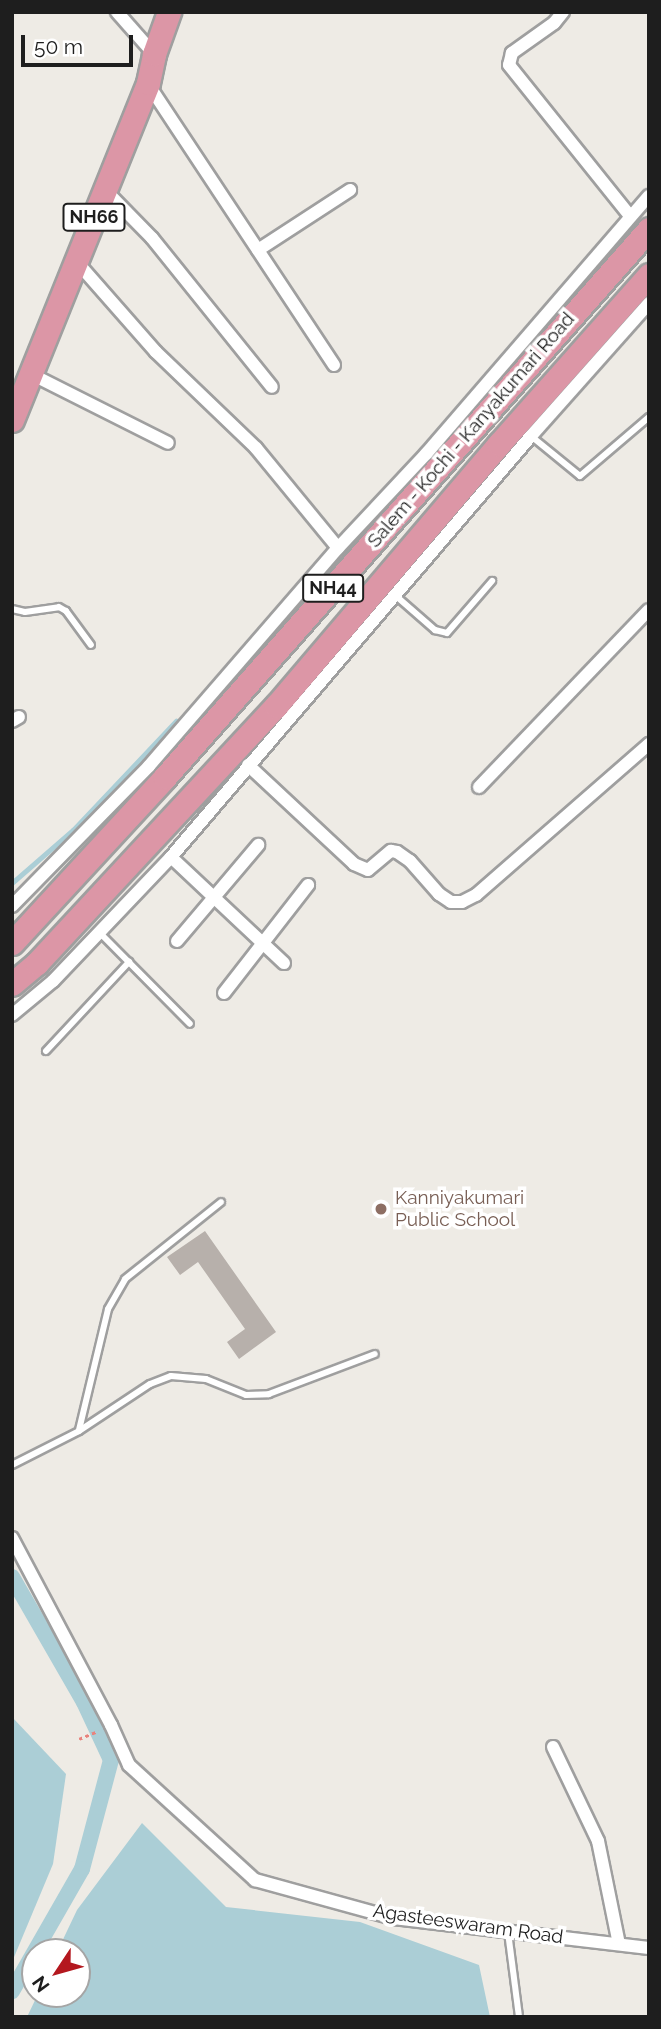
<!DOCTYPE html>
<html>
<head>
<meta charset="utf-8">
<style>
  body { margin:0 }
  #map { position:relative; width:661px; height:2029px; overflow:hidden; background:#eeebe5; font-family:Raleway,sans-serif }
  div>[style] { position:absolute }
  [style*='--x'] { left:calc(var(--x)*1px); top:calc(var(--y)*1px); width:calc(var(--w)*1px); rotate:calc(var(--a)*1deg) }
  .water>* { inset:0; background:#abced6 }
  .stream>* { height:4.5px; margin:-2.25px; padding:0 2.25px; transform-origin:2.25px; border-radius:2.25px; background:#abced6 }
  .canal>* { height:16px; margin:-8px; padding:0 8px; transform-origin:8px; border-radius:8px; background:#abced6 }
  .building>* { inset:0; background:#b7b0ab }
  .path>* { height:2.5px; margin-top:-1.25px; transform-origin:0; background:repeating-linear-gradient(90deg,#e9827c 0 3.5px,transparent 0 7px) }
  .roads { filter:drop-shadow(2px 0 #9f9f9f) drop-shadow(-2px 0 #9f9f9f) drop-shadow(0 2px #9f9f9f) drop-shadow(0 -2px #9f9f9f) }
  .lane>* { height:6px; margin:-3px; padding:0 3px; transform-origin:3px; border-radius:3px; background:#fff }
  .street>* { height:12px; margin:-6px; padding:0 6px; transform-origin:6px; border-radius:6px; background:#fff }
  .highway>* { height:23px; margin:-11.5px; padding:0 11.5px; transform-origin:11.5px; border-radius:11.5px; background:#dc96a6 }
  .dots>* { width:19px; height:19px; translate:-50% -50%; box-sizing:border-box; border:4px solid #fff; border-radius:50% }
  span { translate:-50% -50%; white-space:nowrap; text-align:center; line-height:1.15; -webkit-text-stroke:7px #fff; paint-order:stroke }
  .shield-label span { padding:2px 5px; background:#fff; border:2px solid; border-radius:5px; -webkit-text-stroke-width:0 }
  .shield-label { font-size:18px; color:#1e1e1e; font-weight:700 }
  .street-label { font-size:19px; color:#1e1e1e }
  .education-label { font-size:19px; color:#785e54 }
  .left { translate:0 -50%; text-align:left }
  .frame { position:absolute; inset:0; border:14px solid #1e1e1e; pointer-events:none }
  .north { position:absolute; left:21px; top:1938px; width:70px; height:70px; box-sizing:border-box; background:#fff; border:2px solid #a5a5a5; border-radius:50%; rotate:234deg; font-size:19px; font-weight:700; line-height:28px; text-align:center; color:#1e1e1e }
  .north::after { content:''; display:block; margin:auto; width:24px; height:32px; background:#b4181f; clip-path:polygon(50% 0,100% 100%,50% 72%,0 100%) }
  .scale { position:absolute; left:21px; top:35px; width:112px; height:32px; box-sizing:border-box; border:4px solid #1e1e1e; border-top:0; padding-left:9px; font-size:21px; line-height:24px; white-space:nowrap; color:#1e1e1e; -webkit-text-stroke:5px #fff; paint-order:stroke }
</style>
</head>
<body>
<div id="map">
  <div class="water">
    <i style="clip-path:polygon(12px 1717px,66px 1774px,53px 1864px,12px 1962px)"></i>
    <i style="clip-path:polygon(142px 1823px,226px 1907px,360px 1922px,479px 1965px,490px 2017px,27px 2017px,38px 1994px,77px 1994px,77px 1952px,57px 1952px,77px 1910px)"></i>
  </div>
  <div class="stream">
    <i style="--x:12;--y:883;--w:81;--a:-41"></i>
    <i style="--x:73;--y:830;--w:150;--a:-46.6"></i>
  </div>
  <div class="canal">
    <i style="--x:12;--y:1577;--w:144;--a:60.1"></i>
    <i style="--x:84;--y:1702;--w:64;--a:65"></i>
    <i style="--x:111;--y:1760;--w:113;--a:104.9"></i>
    <i style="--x:82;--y:1869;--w:141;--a:119.8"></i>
  </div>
  <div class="building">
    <i style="clip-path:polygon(205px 1231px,276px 1332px,239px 1359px,227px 1342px,245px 1329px,198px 1262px,180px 1275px,167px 1257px)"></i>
  </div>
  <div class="path">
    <i style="--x:79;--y:1739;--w:21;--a:-23"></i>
  </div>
  <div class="roads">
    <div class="lane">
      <i style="--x:531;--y:436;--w:63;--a:39.2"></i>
      <i style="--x:580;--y:476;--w:91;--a:-40.5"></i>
      <i style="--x:396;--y:596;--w:52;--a:41.1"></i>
      <i style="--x:435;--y:630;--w:12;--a:14"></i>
      <i style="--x:447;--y:633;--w:69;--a:-49.1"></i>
      <i style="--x:12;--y:609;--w:13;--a:13"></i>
      <i style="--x:25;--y:612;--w:34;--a:-8"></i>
      <i style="--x:59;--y:607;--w:8;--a:30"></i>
      <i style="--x:66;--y:611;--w:42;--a:53.7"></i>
      <i style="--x:99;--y:932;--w:129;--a:45.3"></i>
      <i style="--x:46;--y:1051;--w:122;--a:-47"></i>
      <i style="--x:79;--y:1430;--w:124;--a:-76.5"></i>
      <i style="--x:108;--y:1309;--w:34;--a:-60"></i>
      <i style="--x:125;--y:1279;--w:123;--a:-38.7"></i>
      <i style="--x:12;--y:1465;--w:75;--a:-26.9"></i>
      <i style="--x:79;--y:1431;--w:85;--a:-33.5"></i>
      <i style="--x:150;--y:1384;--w:22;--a:-21"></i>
      <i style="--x:171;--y:1376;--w:35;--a:5"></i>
      <i style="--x:206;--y:1379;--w:43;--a:21.8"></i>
      <i style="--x:246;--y:1395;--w:23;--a:-2"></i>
      <i style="--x:269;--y:1394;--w:113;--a:-20.7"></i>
      <i style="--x:508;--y:1932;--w:86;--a:82.6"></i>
    </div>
    <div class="street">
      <i style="--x:117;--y:12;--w:56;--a:48.6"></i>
      <i style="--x:563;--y:12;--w:14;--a:129"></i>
      <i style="--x:554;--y:23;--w:52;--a:144.5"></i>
      <i style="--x:512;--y:53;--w:12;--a:104"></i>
      <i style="--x:509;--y:65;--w:193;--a:51.3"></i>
      <i style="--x:148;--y:84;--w:337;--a:56.5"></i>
      <i style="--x:105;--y:190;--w:67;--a:45.6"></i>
      <i style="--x:152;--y:238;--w:191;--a:51.2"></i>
      <i style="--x:258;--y:250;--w:110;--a:-33.1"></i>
      <i style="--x:76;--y:261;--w:121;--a:48.7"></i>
      <i style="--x:156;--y:352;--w:139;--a:43.8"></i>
      <i style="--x:256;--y:448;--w:129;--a:50.6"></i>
      <i style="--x:31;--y:374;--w:153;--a:26.7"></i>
      <i style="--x:12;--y:721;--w:8;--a:-30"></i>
      <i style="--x:248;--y:765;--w:145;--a:43"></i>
      <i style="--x:354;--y:864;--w:15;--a:23"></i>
      <i style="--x:368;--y:870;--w:30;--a:-40"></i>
      <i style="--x:391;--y:851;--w:6;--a:9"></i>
      <i style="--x:397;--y:852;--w:16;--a:35"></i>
      <i style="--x:410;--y:861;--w:44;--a:48.7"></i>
      <i style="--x:439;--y:894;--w:14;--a:34"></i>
      <i style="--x:451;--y:902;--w:11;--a:0"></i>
      <i style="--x:462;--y:902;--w:16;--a:-27"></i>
      <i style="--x:476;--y:895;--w:230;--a:-41.1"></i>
      <i style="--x:479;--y:787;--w:245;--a:-46.2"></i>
      <i style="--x:171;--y:857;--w:155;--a:43.2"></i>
      <i style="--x:12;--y:906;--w:196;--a:-45.6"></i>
      <i style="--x:149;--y:766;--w:289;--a:-49.1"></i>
      <i style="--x:338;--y:548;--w:129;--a:-46.9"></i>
      <i style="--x:426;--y:454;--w:341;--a:-49.2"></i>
      <i style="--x:177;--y:941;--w:126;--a:-49.8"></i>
      <i style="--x:224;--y:993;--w:137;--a:-52.1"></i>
      <i style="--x:12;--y:1015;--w:53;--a:-39.7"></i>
      <i style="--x:53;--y:981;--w:171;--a:-46.4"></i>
      <i style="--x:171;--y:857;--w:554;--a:-49.47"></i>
      <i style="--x:531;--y:436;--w:178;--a:-48.4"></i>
      <i style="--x:12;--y:1538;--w:212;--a:62.1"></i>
      <i style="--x:111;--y:1725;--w:44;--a:65.8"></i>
      <i style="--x:129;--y:1765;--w:171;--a:42.4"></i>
      <i style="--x:255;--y:1880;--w:143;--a:15.4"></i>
      <i style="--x:393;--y:1918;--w:258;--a:6.7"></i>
      <i style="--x:553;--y:1747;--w:104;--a:64.4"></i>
      <i style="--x:598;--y:1841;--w:105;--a:78.5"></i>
    </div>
    <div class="highway">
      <i style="--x:12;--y:420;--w:363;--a:-68"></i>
      <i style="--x:148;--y:83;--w:30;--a:-78"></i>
      <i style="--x:154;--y:54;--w:45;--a:-70.3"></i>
      <i style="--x:12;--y:943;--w:226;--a:-47.3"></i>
      <i style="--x:165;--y:777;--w:731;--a:-48.55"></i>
      <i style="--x:12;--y:984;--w:33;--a:-40"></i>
      <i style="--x:37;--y:963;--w:351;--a:-47.1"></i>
      <i style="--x:276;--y:706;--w:344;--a:-49.6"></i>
      <i style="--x:499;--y:444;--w:226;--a:-48.4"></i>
    </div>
  </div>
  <div class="dots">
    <i style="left:381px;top:1209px;background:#8d6e63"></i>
  </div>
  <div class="shield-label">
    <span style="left:94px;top:217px">NH66</span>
    <span style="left:333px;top:588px">NH44</span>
  </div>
  <div class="street-label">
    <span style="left:471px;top:430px;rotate:-49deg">Salem - Kochi - Kanyakumari Road</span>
    <span style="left:468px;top:1924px;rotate:8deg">Agasteeswaram Road</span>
  </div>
  <div class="education-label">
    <span class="left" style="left:395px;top:1209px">Kanniyakumari<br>Public School</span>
  </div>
  <div class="frame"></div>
  <div class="north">N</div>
  <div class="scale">50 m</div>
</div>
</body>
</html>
